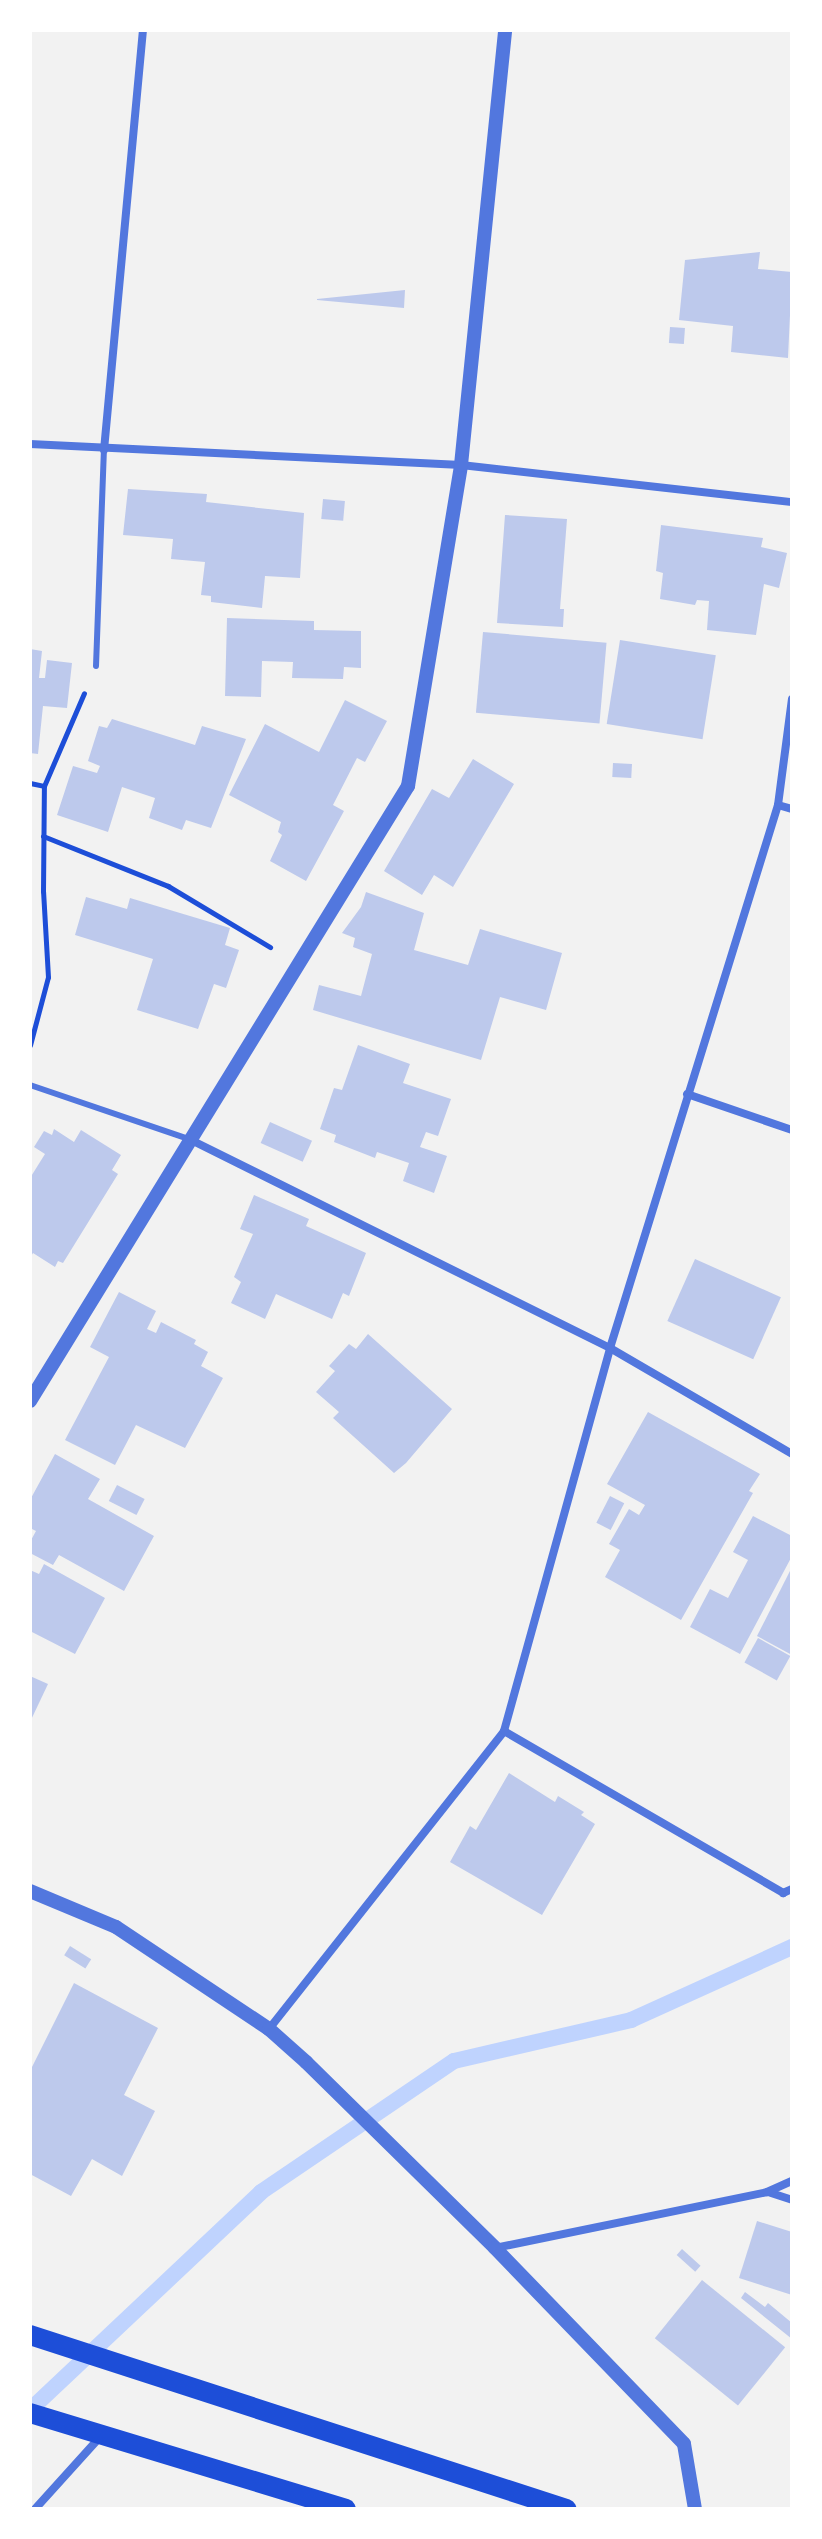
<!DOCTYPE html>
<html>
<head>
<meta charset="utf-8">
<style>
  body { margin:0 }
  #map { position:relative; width:822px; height:2539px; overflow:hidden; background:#f2f2f2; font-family:Figtree,sans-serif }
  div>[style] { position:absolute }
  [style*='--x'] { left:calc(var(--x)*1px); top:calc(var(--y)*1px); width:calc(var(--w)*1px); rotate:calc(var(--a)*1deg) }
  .stream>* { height:16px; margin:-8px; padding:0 8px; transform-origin:8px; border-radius:8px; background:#bfd3fe }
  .building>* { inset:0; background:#bdc9ec; transform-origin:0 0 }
  .path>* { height:5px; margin:-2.5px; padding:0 2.5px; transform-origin:2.5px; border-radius:2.5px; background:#1d4ed8 }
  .service>* { height:6px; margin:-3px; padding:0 3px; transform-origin:3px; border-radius:3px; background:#5277de }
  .minor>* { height:8px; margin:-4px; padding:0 4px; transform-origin:4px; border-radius:4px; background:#5277de }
  .tertiary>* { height:14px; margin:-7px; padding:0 7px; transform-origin:7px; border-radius:7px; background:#5277de }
  .primary>* { height:20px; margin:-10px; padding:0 10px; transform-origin:10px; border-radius:10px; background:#1d4ed8 }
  span { translate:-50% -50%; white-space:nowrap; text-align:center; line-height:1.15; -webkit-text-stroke:7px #fff; paint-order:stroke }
  .frame { position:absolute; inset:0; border:32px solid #fff; pointer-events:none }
</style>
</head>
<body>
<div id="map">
  <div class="stream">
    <i style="--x:30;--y:2410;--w:318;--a:-43.3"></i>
    <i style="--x:261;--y:2192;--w:233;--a:-34.2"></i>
    <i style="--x:454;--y:2061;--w:182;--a:-13"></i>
    <i style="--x:631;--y:2020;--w:177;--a:-24.4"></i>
  </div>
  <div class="building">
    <i style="clip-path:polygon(760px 252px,758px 269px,792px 272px,788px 358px,731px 352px,733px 326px,679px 320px,685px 260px)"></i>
    <i style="clip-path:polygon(405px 290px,404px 308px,317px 300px,317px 299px)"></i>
    <i style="left:670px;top:327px;width:15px;height:16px;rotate:4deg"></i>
    <i style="clip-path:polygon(128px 489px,207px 494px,206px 502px,304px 513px,300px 578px,265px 576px,262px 608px,211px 602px,211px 596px,201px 595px,205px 562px,171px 559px,173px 539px,123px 535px)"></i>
    <i style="left:323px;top:499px;width:22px;height:20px;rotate:5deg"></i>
    <i style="clip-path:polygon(505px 515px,567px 519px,560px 609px,564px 609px,563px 627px,497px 623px)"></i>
    <i style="clip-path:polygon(661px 525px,763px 538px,761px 547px,787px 553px,779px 588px,764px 584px,756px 635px,707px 630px,709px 601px,697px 600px,695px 605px,660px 599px,663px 573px,656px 571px)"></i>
    <i style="clip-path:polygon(227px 618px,314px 621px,314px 630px,361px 631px,361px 668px,344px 667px,343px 679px,292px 678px,293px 662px,262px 661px,261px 697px,225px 696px)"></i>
    <i style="left:483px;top:632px;width:124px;height:81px;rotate:5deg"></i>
    <i style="left:620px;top:640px;width:97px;height:85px;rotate:9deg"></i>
    <i style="clip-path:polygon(30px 649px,42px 651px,39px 678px,45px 678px,47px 660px,72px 663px,67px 708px,43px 706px,38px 754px,30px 753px)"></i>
    <i style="clip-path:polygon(345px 700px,387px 721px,365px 762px,357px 758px,333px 805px,344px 811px,306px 881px,270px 861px,282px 835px,278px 832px,281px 822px,229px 795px,265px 724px,319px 752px)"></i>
    <i style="clip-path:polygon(112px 719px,195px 745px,202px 726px,246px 739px,211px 828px,186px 820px,182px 830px,149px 818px,155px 798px,122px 787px,108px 832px,57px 815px,73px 766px,97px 773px,100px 766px,88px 761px,99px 726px,107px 728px)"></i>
    <i style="clip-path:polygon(473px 759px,514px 784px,453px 887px,434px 875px,422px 895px,384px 871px,432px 789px,449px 798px)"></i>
    <i style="left:613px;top:763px;width:19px;height:14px;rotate:3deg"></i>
    <i style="clip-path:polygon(366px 892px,424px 913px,414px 950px,468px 965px,480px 929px,562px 953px,546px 1010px,500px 997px,481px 1060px,313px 1010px,319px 985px,361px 996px,372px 954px,353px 947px,355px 938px,342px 933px,361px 907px)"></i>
    <i style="clip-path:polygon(86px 897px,127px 909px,130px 898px,230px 928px,225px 945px,239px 950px,226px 988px,214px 984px,198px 1029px,137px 1010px,153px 959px,75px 935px)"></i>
    <i style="clip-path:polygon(358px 1045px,410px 1064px,403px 1083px,451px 1099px,438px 1136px,426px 1132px,420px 1147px,447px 1156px,434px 1193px,403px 1181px,409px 1163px,377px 1152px,375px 1158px,334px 1142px,336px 1135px,320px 1129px,334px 1088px,342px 1090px)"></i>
    <i style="left:270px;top:1122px;width:46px;height:23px;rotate:24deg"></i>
    <i style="clip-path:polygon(54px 1129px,74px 1142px,81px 1130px,121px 1155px,112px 1170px,118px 1174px,63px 1263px,58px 1261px,55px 1267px,33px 1253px,30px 1258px,30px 1178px,45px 1154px,34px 1147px,44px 1131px,52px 1135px)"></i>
    <i style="clip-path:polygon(254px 1195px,309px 1219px,306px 1226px,366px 1253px,349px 1296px,343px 1293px,332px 1319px,276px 1294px,265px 1319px,231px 1303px,241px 1282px,234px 1277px,253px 1234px,240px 1229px)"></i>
    <i style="left:695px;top:1259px;width:94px;height:68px;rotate:24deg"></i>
    <i style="clip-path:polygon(119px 1292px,156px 1311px,147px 1329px,156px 1333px,161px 1322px,196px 1340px,194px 1344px,208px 1352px,201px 1366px,223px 1378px,185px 1448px,136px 1425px,115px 1465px,65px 1440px,109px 1357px,90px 1347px)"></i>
    <i style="clip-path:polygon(368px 1334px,452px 1409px,406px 1463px,394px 1473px,333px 1418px,339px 1412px,316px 1392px,335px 1371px,329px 1366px,349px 1344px,356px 1349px)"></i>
    <i style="clip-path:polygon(648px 1412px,760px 1474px,749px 1491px,753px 1493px,681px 1620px,605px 1577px,620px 1550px,609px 1544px,629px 1509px,639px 1515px,645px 1505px,607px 1484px)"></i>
    <i style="clip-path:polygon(55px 1454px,100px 1479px,88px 1499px,154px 1536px,124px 1591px,59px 1555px,53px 1565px,30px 1553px,30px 1542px,36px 1531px,30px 1528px,30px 1500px)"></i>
    <i style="left:117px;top:1485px;width:31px;height:18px;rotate:27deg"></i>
    <i style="left:610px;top:1496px;width:16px;height:30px;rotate:27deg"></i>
    <i style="clip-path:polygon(753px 1516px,792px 1536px,792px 1556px,740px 1654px,690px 1627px,710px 1589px,728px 1598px,748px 1560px,733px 1552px)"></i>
    <i style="clip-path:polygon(44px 1564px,105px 1598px,75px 1654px,30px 1631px,30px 1570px,39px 1574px)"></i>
    <i style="clip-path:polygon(792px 1567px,792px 1655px,757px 1636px)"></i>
    <i style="left:758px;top:1638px;width:37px;height:28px;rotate:29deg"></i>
    <i style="clip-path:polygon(30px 1676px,48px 1684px,30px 1722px)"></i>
    <i style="clip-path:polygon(509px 1773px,555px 1802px,558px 1796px,584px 1812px,581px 1815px,595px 1824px,542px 1915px,450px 1862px,470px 1826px,476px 1830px)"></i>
    <i style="left:70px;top:1946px;width:25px;height:11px;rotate:32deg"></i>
    <i style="clip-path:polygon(74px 1983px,158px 2028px,124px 2095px,155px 2111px,122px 2176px,92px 2159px,71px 2196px,30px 2174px,30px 2071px)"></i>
    <i style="clip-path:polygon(757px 2221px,792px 2232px,792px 2295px,739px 2278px)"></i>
    <i style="left:682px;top:2249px;width:25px;height:8px;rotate:42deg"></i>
    <i style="left:702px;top:2280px;width:107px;height:75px;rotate:39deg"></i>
    <i style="clip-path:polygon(745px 2292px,765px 2307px,768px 2303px,792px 2323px,792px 2339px,741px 2298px)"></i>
  </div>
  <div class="path">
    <i style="--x:30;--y:783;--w:14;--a:12"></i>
    <i style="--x:43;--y:836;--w:135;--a:21.8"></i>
    <i style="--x:168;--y:886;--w:119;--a:30.9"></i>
    <i style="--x:30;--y:1045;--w:70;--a:-75.2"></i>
    <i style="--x:48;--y:977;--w:86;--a:-93.3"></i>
    <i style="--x:43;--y:891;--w:105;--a:-89.5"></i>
    <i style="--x:44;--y:786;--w:101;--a:-66.7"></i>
  </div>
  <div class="service">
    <i style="--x:96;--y:666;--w:216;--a:-87.9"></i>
    <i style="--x:30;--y:1085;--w:168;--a:18.8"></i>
  </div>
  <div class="minor">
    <i style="--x:30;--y:444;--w:432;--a:2.8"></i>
    <i style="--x:461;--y:465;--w:333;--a:6.4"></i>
    <i style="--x:104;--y:450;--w:422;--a:-84.7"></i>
    <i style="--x:778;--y:805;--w:15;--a:16"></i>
    <i style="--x:687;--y:1094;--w:111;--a:18.9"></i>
    <i style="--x:189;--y:1139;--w:470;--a:26.4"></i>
    <i style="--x:610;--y:1348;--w:211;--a:30.2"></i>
    <i style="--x:504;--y:1731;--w:397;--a:-74.5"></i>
    <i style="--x:610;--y:1348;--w:568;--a:-72.81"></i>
    <i style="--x:778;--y:805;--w:107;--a:-82.5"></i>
    <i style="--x:269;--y:2029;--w:380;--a:-51.7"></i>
    <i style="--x:504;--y:1731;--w:323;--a:30.1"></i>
    <i style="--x:783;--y:1893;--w:10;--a:-24"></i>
    <i style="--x:768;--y:2192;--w:25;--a:18"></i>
    <i style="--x:495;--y:2248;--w:278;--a:-11.6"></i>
    <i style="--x:767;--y:2192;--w:27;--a:-24"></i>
    <i style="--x:35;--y:2509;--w:97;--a:-47.9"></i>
  </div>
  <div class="tertiary">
    <i style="--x:30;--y:1401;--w:722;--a:-58.42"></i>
    <i style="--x:408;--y:786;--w:325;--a:-80.6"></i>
    <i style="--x:461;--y:465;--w:437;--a:-84.2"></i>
    <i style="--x:30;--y:1891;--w:93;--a:22.7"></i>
    <i style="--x:116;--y:1927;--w:184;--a:33.7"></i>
    <i style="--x:269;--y:2029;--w:50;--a:41.7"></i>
    <i style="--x:306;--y:2062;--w:265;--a:44.5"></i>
    <i style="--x:495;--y:2248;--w:272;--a:46"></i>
    <i style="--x:684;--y:2444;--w:66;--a:80.4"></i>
  </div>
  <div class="primary">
    <i style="--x:30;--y:2335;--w:564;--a:17.98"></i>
    <i style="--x:30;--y:2413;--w:330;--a:16.9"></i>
  </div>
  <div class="frame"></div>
</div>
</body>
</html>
